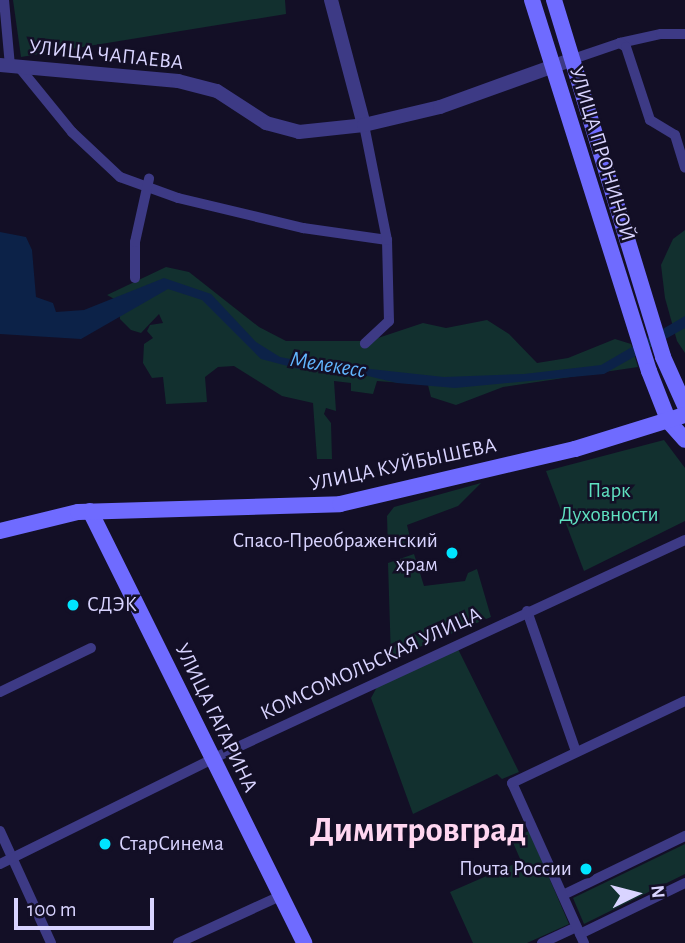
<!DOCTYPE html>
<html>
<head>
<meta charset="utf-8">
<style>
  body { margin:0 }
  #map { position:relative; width:685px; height:943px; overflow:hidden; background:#130f26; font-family:"Alegreya Sans",sans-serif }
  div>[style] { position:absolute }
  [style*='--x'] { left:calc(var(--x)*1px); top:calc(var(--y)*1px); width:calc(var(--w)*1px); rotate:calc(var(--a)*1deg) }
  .green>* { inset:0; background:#12302f }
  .water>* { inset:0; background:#0c2248 }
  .minor>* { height:10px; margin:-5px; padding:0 5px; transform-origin:5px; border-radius:5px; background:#3d3a85 }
  .tertiary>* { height:14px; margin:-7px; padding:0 7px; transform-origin:7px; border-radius:7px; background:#3d3a85 }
  .secondary>* { height:16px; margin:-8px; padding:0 8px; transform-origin:8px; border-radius:8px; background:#6f6bff }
  .dots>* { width:19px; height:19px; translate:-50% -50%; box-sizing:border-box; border:4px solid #130f26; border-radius:50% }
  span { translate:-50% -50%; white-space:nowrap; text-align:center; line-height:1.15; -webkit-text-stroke:5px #130f26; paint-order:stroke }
  .street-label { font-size:21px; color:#d9d4ff }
  .park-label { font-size:21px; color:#5fe0c0 }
  .poi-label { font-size:21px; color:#d9d4ff }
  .right { translate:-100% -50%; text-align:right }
  .left { translate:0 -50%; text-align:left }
  .water-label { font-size:23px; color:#62b6ff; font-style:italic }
  .town-label { font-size:35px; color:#ffd6f0; font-weight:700 }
  .north { position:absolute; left:601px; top:859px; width:70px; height:70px; -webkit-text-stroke:5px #130f26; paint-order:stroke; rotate:84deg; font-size:19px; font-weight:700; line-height:28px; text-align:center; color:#d9d4ff }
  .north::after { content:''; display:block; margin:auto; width:24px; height:32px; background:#d9d4ff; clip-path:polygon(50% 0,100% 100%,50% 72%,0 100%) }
  .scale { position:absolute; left:14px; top:898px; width:140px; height:32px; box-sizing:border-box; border:4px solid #d9d4ff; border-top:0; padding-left:9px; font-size:21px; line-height:24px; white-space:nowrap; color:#d9d4ff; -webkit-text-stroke:5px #130f26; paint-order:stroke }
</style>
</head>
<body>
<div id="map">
  <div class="green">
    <i style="clip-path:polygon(13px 0,285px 0,286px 14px,21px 57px)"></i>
    <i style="clip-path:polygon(685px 230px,685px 353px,677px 341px,665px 298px,661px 265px,673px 239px)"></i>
    <i style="clip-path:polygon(166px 267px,189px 272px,259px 327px,286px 341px,369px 341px,423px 323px,446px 328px,487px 320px,509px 334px,537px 363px,568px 358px,615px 339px,631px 344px,638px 367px,503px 387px,456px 405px,431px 397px,428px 385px,377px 381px,373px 394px,351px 391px,351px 383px,334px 381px,336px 411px,326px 408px,324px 414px,331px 423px,332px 459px,317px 459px,313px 403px,282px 396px,234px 366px,218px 367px,205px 377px,207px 402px,166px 404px,163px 377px,152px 378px,143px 363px,144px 344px,153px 338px,147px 331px,150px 325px,163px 323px,159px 314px,141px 333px,131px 330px,120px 319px,118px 301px,107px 295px)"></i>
    <i style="clip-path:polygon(664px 440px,685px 468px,685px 521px,584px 571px,546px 471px)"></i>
    <i style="clip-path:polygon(481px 483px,458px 506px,407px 525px,411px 542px,388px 549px,387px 516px,394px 507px)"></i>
    <i style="clip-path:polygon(414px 554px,424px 586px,465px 581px,468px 573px,477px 569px,491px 617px,391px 659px,388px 563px)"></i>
    <i style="clip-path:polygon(458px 649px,519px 772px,502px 779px,497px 774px,413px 814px,371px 698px,377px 687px)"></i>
    <i style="clip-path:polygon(529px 831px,569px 924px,527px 943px,473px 943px,450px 892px,521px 861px,511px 838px)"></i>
    <i style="clip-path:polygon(685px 844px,685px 874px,584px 924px,573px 898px)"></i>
  </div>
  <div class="water">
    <i style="clip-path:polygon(0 232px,26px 237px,32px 250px,36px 297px,53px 303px,56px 312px,84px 310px,164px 278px,211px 294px,256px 342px,280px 357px,306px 362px,444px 377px,524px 374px,601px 365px,685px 316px,685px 328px,604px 374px,455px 388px,397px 383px,343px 370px,299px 369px,261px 359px,202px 300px,168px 289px,81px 339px,0 334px)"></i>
  </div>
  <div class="minor">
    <i style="--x:4;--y:0;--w:66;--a:84.8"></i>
    <i style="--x:620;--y:43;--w:42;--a:-12.4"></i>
    <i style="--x:661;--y:34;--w:24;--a:0"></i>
    <i style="--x:573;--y:59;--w:50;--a:-18.8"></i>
    <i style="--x:620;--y:43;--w:7;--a:34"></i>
    <i style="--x:626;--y:47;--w:77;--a:71.8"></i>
    <i style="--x:650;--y:120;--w:29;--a:31"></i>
    <i style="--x:675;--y:135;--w:34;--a:73"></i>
    <i style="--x:19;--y:67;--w:84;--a:50.8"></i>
    <i style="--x:72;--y:132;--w:66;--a:43.2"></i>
    <i style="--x:120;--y:177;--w:62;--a:19.9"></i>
    <i style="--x:178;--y:198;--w:129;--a:13.5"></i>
    <i style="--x:303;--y:228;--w:85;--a:8.1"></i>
    <i style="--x:387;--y:240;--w:81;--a:88.6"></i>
    <i style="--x:389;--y:321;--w:33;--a:137"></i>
    <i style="--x:364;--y:125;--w:117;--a:78.7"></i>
    <i style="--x:135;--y:278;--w:36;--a:-90"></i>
    <i style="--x:135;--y:242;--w:65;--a:-77.5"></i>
    <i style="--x:527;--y:611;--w:149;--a:70.8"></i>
    <i style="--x:0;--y:692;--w:101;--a:-25.8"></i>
    <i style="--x:0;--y:831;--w:123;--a:65.5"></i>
    <i style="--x:0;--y:864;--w:237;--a:-26.3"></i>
    <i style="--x:212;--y:759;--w:521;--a:-24.84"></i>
    <i style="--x:563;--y:895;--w:136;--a:-25.8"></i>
    <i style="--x:580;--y:934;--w:117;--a:-25.9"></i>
    <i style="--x:178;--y:943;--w:112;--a:-24.7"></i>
    <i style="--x:542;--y:943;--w:38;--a:-25"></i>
    <i style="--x:584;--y:943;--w:175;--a:-114.2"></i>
    <i style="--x:512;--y:783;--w:191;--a:-25.4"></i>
  </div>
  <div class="tertiary">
    <i style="--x:331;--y:0;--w:129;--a:75.2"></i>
    <i style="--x:0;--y:65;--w:179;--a:5.1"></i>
    <i style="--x:178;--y:81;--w:40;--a:14.4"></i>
    <i style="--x:217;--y:91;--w:59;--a:33.1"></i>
    <i style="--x:266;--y:123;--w:34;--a:15"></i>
    <i style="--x:299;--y:132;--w:65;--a:-6.1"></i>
    <i style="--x:364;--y:125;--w:78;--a:-13.3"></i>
    <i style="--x:440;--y:107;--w:141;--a:-19.8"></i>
  </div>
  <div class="secondary">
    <i style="--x:532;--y:0;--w:389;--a:72.5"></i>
    <i style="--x:649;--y:371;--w:55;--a:68.6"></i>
    <i style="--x:669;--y:422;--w:24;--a:48"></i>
    <i style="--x:554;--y:0;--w:373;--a:73"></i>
    <i style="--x:663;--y:357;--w:54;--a:65.8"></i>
    <i style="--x:90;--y:511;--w:482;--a:63.6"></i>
    <i style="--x:0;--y:531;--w:80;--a:-13.7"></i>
    <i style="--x:78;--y:512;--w:262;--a:-1.7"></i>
    <i style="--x:340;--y:504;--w:241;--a:-13.2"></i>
    <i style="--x:575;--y:449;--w:115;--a:-17.2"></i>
  </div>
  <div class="dots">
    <i style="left:452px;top:553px;background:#00e5ff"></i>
    <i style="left:73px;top:605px;background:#00e5ff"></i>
    <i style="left:105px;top:844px;background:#00e5ff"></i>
    <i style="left:586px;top:869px;background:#00e5ff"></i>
  </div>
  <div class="street-label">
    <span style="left:106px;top:55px;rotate:6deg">УЛИЦА ЧАПАЕВА</span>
    <span style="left:602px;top:154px;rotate:73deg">УЛИЦА ПРОНИНОЙ</span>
    <span style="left:403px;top:465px;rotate:-12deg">УЛИЦА КУЙБЫШЕВА</span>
    <span style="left:371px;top:664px;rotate:-25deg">КОМСОМОЛЬСКАЯ УЛИЦА</span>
    <span style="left:216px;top:718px;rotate:64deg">УЛИЦА ГАГАРИНА</span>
  </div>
  <div class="park-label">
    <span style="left:609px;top:503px">Парк<br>Духовности</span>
  </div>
  <div class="poi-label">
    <span class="right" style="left:438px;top:553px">Спасо-Преображенский<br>храм</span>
    <span class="left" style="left:87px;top:605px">СДЭК</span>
    <span class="left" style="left:119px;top:844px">СтарСинема</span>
    <span class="right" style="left:572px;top:869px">Почта России</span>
  </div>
  <div class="water-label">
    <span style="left:328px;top:366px;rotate:9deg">Мелекесс</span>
  </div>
  <div class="town-label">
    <span style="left:418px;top:831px">Димитровград</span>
  </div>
  <div class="north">N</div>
  <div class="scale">100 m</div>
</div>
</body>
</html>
